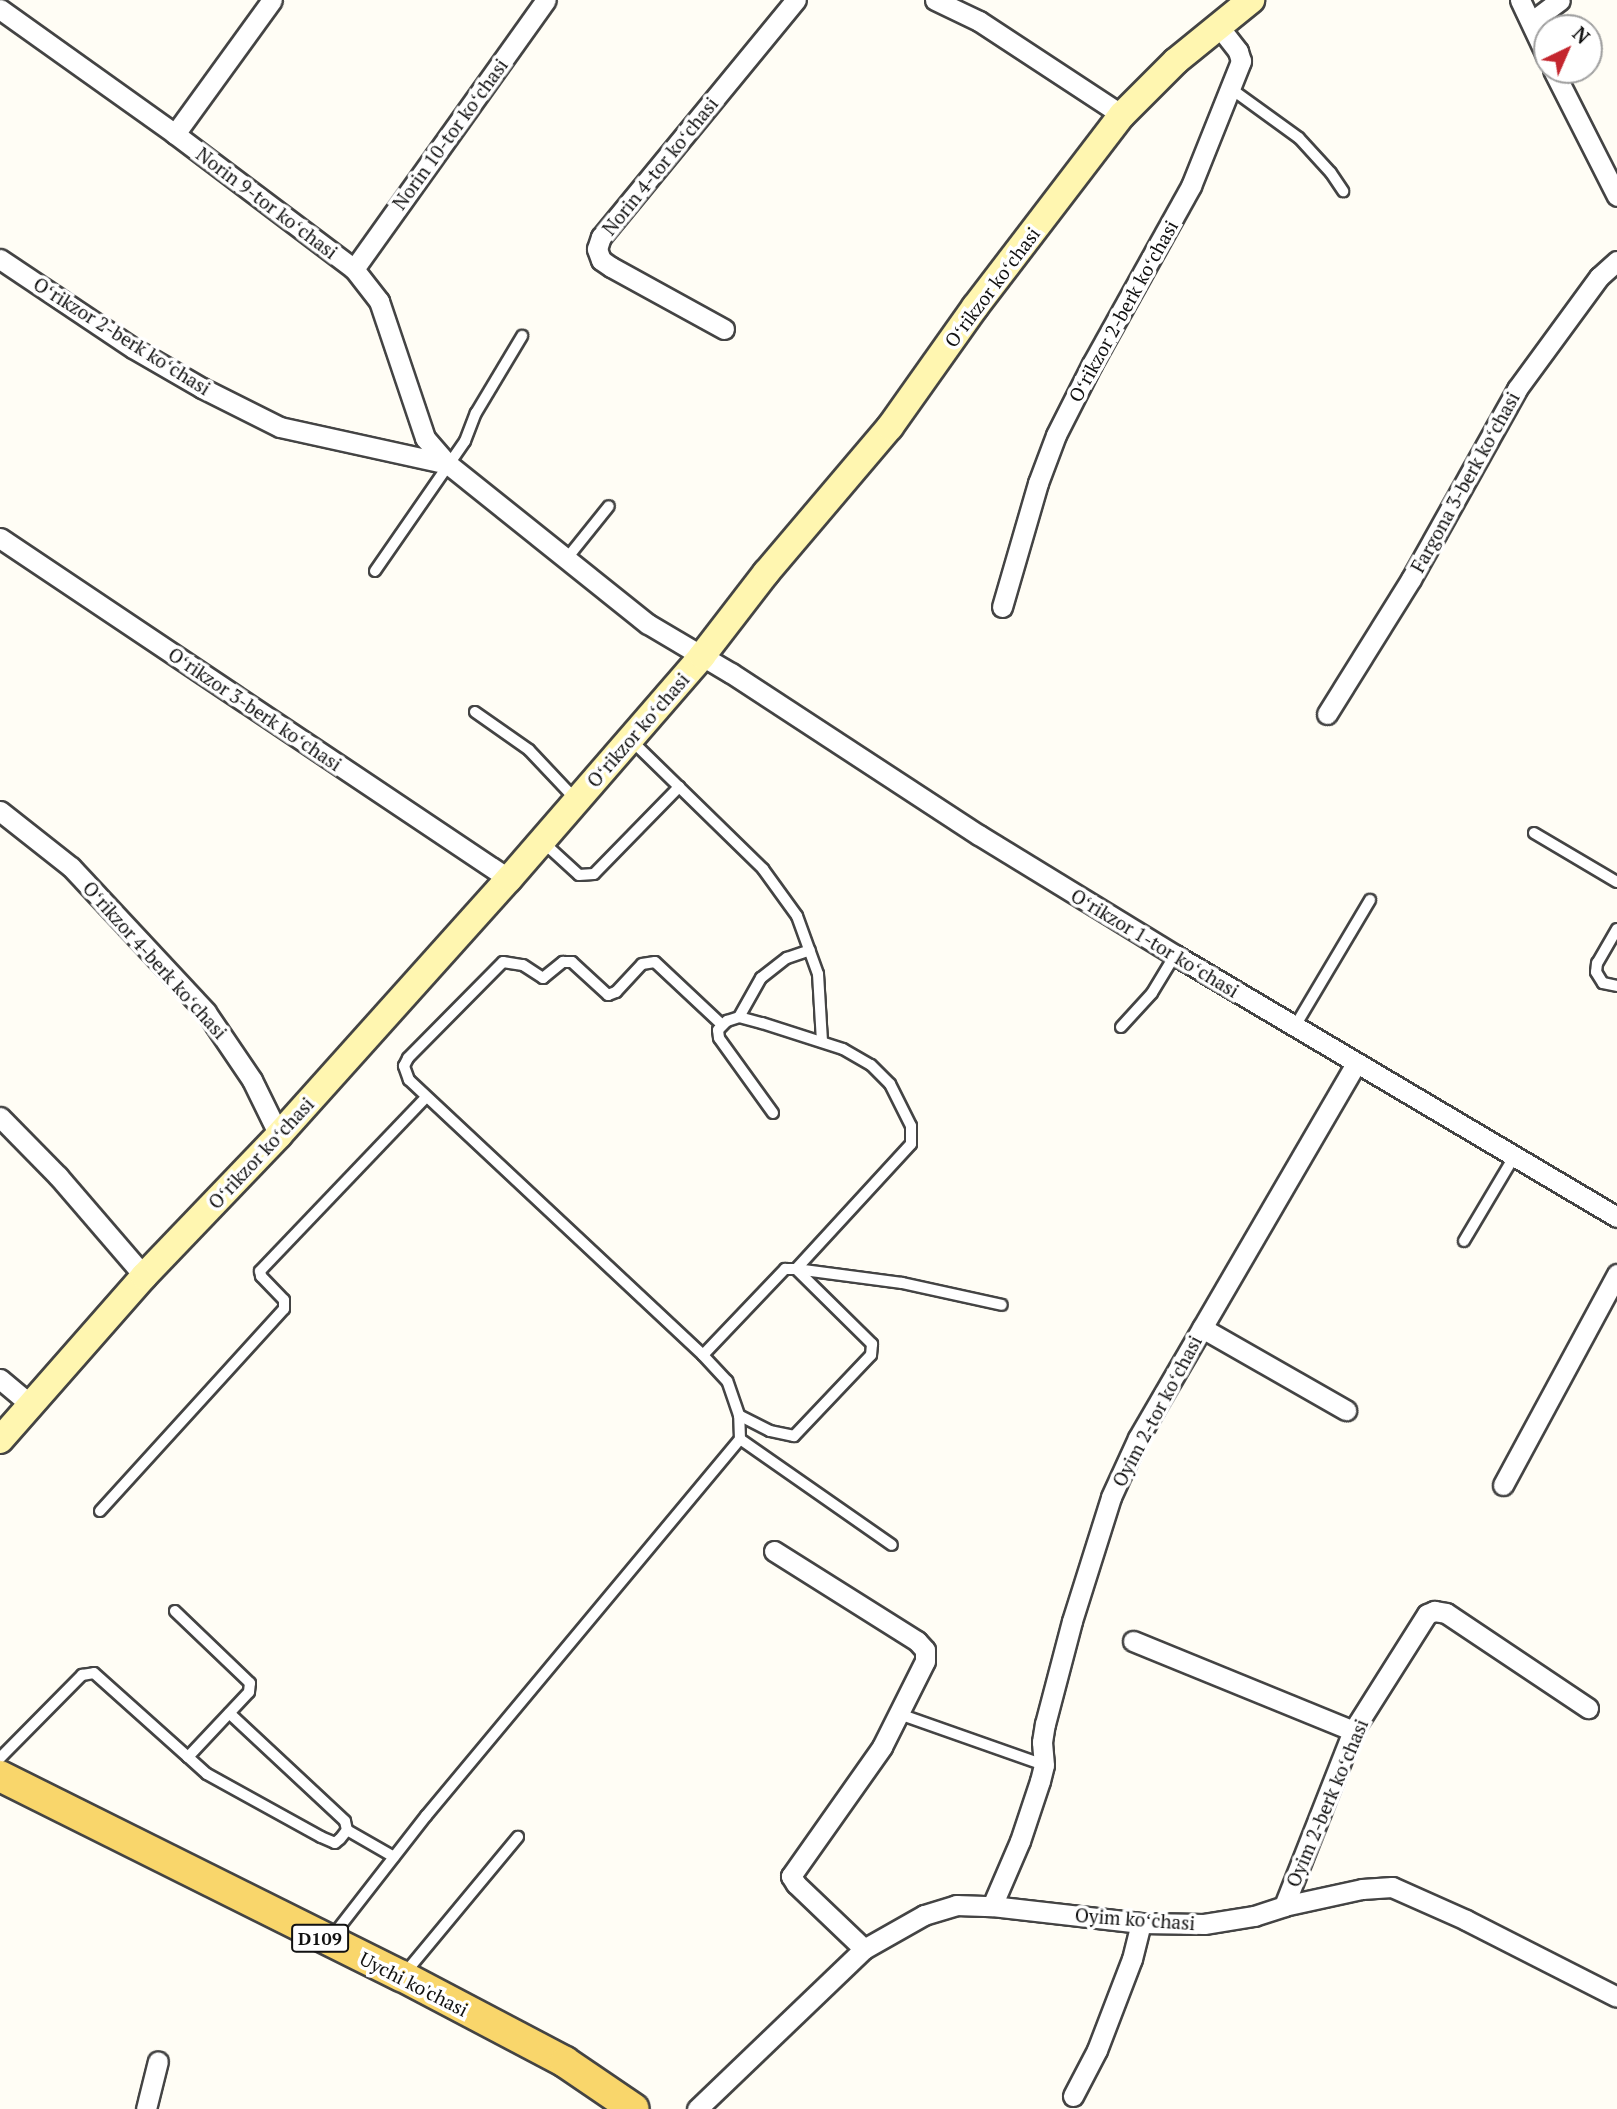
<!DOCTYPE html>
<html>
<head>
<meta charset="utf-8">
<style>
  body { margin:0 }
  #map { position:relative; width:1617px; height:2109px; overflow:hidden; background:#fffdf5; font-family:"PT Serif",serif }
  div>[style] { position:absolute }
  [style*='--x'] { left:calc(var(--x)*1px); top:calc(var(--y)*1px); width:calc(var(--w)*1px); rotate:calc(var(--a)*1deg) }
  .roads { filter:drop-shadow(2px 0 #444) drop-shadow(-2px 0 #444) drop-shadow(0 2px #444) drop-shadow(0 -2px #444) }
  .lane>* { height:10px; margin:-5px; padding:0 5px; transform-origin:5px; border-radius:5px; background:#fff }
  .street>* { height:19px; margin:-9.5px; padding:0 9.5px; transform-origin:9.5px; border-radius:9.5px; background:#fff }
  .secondary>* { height:26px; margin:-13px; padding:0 13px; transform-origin:13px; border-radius:13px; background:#fff6b0 }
  .primary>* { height:30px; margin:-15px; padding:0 15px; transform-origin:15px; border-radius:15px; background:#f9d66b }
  span { translate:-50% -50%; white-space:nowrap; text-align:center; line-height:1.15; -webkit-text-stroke:7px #fff; paint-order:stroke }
  .shield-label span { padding:2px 5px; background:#fff; border:2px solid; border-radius:5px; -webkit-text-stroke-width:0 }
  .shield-label { font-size:18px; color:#111; font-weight:700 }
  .street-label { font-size:19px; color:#111 }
  .north { position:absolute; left:1533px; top:14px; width:70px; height:70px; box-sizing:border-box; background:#fff; border:2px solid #a0a0a0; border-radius:50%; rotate:44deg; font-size:19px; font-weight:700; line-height:28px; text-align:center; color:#111 }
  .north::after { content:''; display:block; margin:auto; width:24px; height:32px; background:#c4262e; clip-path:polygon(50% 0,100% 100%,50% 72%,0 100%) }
</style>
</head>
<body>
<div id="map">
  <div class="roads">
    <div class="lane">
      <i style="--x:1230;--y:88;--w:85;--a:35.9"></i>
      <i style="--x:1299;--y:138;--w:47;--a:47.6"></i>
      <i style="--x:1331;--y:173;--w:22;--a:56"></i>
      <i style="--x:568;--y:557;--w:65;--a:-51.2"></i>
      <i style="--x:375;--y:571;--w:158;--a:-55.3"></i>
      <i style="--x:465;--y:441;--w:30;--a:-69"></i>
      <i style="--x:476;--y:413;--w:90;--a:-59.1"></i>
      <i style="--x:475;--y:712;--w:66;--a:35.1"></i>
      <i style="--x:529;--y:750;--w:70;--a:46.7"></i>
      <i style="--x:631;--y:740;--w:185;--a:44.3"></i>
      <i style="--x:763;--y:869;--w:58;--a:54.1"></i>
      <i style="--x:797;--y:916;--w:62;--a:70.1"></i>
      <i style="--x:818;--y:974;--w:68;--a:86.6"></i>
      <i style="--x:1534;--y:833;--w:96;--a:30.6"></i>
      <i style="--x:544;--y:843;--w:47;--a:42.4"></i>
      <i style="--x:579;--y:875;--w:15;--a:-4"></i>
      <i style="--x:594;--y:874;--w:122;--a:-45.7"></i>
      <i style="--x:1617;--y:929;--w:39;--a:120"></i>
      <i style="--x:1597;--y:963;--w:9;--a:96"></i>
      <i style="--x:1596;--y:972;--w:13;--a:58"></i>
      <i style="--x:1603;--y:983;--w:14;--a:12"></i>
      <i style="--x:739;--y:1017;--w:45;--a:-60.6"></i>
      <i style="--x:761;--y:978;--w:33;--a:-38"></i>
      <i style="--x:787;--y:958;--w:24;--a:-19"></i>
      <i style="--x:1121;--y:1027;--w:46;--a:-47.6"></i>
      <i style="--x:1152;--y:993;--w:44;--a:-58.8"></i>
      <i style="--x:1294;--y:1028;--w:149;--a:-59.3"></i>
      <i style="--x:773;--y:1113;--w:92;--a:-125.8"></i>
      <i style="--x:719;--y:1038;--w:8;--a:-97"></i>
      <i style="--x:718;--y:1030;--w:13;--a:-45"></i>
      <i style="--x:727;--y:1021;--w:13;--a:-18"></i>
      <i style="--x:739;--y:1017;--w:24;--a:15"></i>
      <i style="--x:762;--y:1023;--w:85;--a:17.8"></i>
      <i style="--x:843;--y:1049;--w:32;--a:30"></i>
      <i style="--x:871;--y:1065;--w:27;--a:45"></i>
      <i style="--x:890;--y:1084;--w:47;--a:63.4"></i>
      <i style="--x:911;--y:1126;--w:18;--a:90"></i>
      <i style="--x:911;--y:1144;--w:170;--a:132.6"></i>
      <i style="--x:796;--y:1269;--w:107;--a:7.5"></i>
      <i style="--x:902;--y:1283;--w:102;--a:12.4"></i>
      <i style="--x:1464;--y:1241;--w:100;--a:-59.3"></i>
      <i style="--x:703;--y:1355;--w:119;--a:-46.4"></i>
      <i style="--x:785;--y:1269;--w:11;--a:0"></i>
      <i style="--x:796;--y:1269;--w:107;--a:44.6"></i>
      <i style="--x:872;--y:1344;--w:11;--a:95"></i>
      <i style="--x:871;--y:1355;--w:112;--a:133.5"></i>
      <i style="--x:794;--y:1436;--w:25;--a:-168"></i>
      <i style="--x:770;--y:1431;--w:35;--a:-153"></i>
      <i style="--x:740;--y:1439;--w:185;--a:34.9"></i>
      <i style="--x:100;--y:1511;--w:273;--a:-47.7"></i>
      <i style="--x:284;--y:1309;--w:9;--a:-90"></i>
      <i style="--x:284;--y:1300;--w:33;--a:-134"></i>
      <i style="--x:261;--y:1276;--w:5;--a:-101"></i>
      <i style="--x:260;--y:1271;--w:240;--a:-46.3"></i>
      <i style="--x:899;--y:1714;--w:154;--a:19.4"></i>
      <i style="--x:188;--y:1757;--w:25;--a:42"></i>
      <i style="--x:207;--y:1774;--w:130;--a:28.9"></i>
      <i style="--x:321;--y:1837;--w:15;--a:23"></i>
      <i style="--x:335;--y:1843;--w:6;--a:-39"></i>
      <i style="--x:340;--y:1839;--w:11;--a:-52"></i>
      <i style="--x:347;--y:1830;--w:9;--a:-103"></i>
      <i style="--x:345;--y:1821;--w:158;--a:-137"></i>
      <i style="--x:0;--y:1758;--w:117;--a:-45.3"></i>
      <i style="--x:82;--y:1675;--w:12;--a:-9"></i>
      <i style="--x:94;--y:1673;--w:126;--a:41.8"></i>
      <i style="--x:188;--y:1757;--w:89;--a:-46.8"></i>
      <i style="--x:249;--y:1692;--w:9;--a:-84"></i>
      <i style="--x:250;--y:1683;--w:104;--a:-136.2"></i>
      <i style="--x:347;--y:1830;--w:54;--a:29.9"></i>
      <i style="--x:331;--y:1938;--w:155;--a:-52.1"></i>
      <i style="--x:426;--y:1816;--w:491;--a:-50.2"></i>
      <i style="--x:740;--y:1439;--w:24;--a:-92"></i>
      <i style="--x:739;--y:1415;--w:36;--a:-109"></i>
      <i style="--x:727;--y:1381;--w:35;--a:-133"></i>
      <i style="--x:703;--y:1355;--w:403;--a:-136.9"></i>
      <i style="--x:409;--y:1080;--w:15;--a:-110"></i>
      <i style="--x:404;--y:1066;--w:9;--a:-63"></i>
      <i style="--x:408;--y:1058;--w:135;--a:-45.3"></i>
      <i style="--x:503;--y:962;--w:20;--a:9"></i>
      <i style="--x:523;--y:965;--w:24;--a:33"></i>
      <i style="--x:543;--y:978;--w:26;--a:-39"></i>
      <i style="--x:563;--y:962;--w:9;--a:0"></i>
      <i style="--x:572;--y:962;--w:49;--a:42.5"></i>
      <i style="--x:608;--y:995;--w:9;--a:-21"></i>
      <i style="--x:616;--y:992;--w:38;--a:-47"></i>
      <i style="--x:642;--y:964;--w:13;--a:-9"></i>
      <i style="--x:655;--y:962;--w:92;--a:43.2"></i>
      <i style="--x:405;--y:1973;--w:177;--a:-50.3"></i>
    </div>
    <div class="street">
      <i style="--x:935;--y:0;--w:49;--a:25.5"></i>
      <i style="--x:979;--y:21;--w:171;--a:33.3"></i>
      <i style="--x:1520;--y:0;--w:63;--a:64.7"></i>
      <i style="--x:0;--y:9;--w:215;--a:35.5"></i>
      <i style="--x:175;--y:134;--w:224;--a:37"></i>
      <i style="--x:354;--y:269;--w:41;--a:52"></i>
      <i style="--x:379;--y:301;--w:145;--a:71.4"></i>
      <i style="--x:425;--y:438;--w:35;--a:49"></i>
      <i style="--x:448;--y:464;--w:256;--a:38.7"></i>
      <i style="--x:648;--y:624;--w:96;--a:30.6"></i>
      <i style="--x:731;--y:673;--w:296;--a:33.2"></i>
      <i style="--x:979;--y:835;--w:230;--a:31.5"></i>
      <i style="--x:1175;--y:955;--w:514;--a:30.66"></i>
      <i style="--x:1531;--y:22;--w:36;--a:-37"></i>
      <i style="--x:1553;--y:70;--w:141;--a:63.1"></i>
      <i style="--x:175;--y:134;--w:165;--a:-54.1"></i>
      <i style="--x:0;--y:259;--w:160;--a:33.8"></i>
      <i style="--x:133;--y:348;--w:80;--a:30.1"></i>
      <i style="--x:202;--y:388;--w:87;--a:26.6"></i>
      <i style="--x:280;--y:427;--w:172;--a:12.4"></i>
      <i style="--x:354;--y:269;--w:330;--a:-54.5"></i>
      <i style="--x:724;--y:329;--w:129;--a:-151.2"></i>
      <i style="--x:611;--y:267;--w:12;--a:-145"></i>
      <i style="--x:601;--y:260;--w:12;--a:-110"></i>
      <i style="--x:597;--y:249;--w:13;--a:-72"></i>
      <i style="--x:601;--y:237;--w:307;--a:-50.6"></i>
      <i style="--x:0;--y:538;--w:613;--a:33.82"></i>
      <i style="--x:1002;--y:607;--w:129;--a:-73.8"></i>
      <i style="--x:1038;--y:483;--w:51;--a:-69.4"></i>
      <i style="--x:1056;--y:435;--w:80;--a:-63.1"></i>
      <i style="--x:1092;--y:364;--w:204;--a:-60.9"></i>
      <i style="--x:1191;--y:186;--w:135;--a:-68.2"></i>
      <i style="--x:1241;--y:61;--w:10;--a:-107"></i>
      <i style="--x:1238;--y:51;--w:33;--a:-128"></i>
      <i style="--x:1327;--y:714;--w:159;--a:-58.1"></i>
      <i style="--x:1411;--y:579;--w:218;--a:-60.8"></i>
      <i style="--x:1517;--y:389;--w:139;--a:-53.8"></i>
      <i style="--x:1599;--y:277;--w:24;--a:-42"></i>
      <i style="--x:0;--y:811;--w:90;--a:38.3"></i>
      <i style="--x:71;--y:867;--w:198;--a:47"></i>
      <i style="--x:206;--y:1012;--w:82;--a:55.9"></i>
      <i style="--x:252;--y:1080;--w:61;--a:63.9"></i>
      <i style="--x:0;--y:1117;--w:83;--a:45.5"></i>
      <i style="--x:58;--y:1176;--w:132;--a:49.3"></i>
      <i style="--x:1202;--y:1328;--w:166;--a:29.7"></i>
      <i style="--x:0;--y:1379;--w:39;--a:40"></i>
      <i style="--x:1503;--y:1485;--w:240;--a:-61.6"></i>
      <i style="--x:774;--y:1551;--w:169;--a:32.2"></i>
      <i style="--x:917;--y:1641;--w:12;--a:48"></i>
      <i style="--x:925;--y:1650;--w:11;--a:90"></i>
      <i style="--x:925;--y:1661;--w:96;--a:116.6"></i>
      <i style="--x:882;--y:1747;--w:158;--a:125.2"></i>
      <i style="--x:791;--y:1876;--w:9;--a:58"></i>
      <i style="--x:796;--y:1884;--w:94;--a:43.7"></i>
      <i style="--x:1133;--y:1641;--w:238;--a:22.2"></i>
      <i style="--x:992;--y:1906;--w:71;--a:-66.7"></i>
      <i style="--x:1020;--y:1841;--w:63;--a:-71.6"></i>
      <i style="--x:1040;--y:1781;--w:16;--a:-76"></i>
      <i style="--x:1044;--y:1765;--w:23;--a:-95"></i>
      <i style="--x:1042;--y:1742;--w:18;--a:-81"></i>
      <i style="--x:1045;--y:1724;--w:106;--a:-75.3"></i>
      <i style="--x:1072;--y:1621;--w:130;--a:-72.5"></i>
      <i style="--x:1111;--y:1497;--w:65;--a:-65.4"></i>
      <i style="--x:1138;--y:1438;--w:434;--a:-59.8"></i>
      <i style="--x:1284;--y:1906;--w:188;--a:-68.5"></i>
      <i style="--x:1353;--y:1731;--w:138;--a:-57.7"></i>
      <i style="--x:1427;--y:1614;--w:8;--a:-23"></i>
      <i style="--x:1434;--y:1611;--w:12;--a:9"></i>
      <i style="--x:1446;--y:1613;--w:171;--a:33.8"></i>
      <i style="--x:1073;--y:2096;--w:52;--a:-62.4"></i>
      <i style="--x:1097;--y:2050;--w:97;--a:-69"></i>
      <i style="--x:1132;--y:1959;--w:37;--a:-76"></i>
      <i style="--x:146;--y:2109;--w:49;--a:-76"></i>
      <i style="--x:697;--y:2109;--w:231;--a:-43.8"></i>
      <i style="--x:864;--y:1949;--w:69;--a:-29.5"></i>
      <i style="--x:924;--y:1915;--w:34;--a:-17"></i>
      <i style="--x:956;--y:1905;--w:36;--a:2"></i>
      <i style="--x:992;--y:1906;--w:150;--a:6.5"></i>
      <i style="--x:1141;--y:1923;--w:63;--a:0.9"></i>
      <i style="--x:1204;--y:1924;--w:51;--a:-9.1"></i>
      <i style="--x:1254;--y:1916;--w:32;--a:-18"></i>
      <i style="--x:1284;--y:1906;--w:80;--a:-12.3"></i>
      <i style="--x:1362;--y:1889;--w:30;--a:-4"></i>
      <i style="--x:1392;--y:1887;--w:81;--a:24"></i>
      <i style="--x:1466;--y:1920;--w:169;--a:27"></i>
    </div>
    <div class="secondary">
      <i style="--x:0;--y:1440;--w:218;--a:-48.7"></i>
      <i style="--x:144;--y:1276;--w:195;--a:-46.2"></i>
      <i style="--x:279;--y:1135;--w:344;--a:-48.1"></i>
      <i style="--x:509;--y:879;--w:295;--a:-49.1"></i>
      <i style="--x:702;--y:656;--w:105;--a:-52.4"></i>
      <i style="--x:766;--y:573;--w:192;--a:-49.7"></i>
      <i style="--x:890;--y:427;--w:147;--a:-54.7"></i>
      <i style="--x:975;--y:307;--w:242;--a:-52.6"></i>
      <i style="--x:1122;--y:115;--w:76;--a:-45"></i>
      <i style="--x:1176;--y:61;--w:97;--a:-39.1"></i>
    </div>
    <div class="primary">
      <i style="--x:0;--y:1776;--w:449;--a:26.5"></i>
      <i style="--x:402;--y:1976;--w:184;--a:27.8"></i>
      <i style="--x:565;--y:2062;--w:83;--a:34.3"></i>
    </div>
  </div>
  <div class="shield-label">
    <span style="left:320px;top:1938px">D109</span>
  </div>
  <div class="street-label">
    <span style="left:450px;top:134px;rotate:-54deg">Norin 10-tor koʻchasi</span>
    <span style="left:660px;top:166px;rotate:-51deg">Norin 4-tor koʻchasi</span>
    <span style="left:267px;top:203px;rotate:37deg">Norin 9-tor koʻchasi</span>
    <span style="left:992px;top:287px;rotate:-53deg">Oʻrikzor koʻchasi</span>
    <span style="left:1123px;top:311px;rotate:-61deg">Oʻrikzor 2-berk koʻchasi</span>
    <span style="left:122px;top:336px;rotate:32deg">Oʻrikzor 2-berk koʻchasi</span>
    <span style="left:1465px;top:482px;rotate:-61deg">Fargona 3-berk koʻchasi</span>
    <span style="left:255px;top:709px;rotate:34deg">Oʻrikzor 3-berk koʻchasi</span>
    <span style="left:638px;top:730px;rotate:-49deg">Oʻrikzor koʻchasi</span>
    <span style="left:1155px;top:943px;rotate:31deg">Oʻrikzor 1-tor koʻchasi</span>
    <span style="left:155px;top:960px;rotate:48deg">Oʻrikzor 4-berk koʻchasi</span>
    <span style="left:261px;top:1153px;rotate:-47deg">Oʻrikzor koʻchasi</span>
    <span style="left:1157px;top:1411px;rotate:-62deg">Oyim 2-tor koʻchasi</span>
    <span style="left:1327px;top:1803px;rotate:-67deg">Oyim 2-berk koʻchasi</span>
    <span style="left:1135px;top:1919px;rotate:4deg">Oyim koʻchasi</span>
    <span style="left:414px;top:1984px;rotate:27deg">Uychi ko'chasi</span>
  </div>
  <div class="north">N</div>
</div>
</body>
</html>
